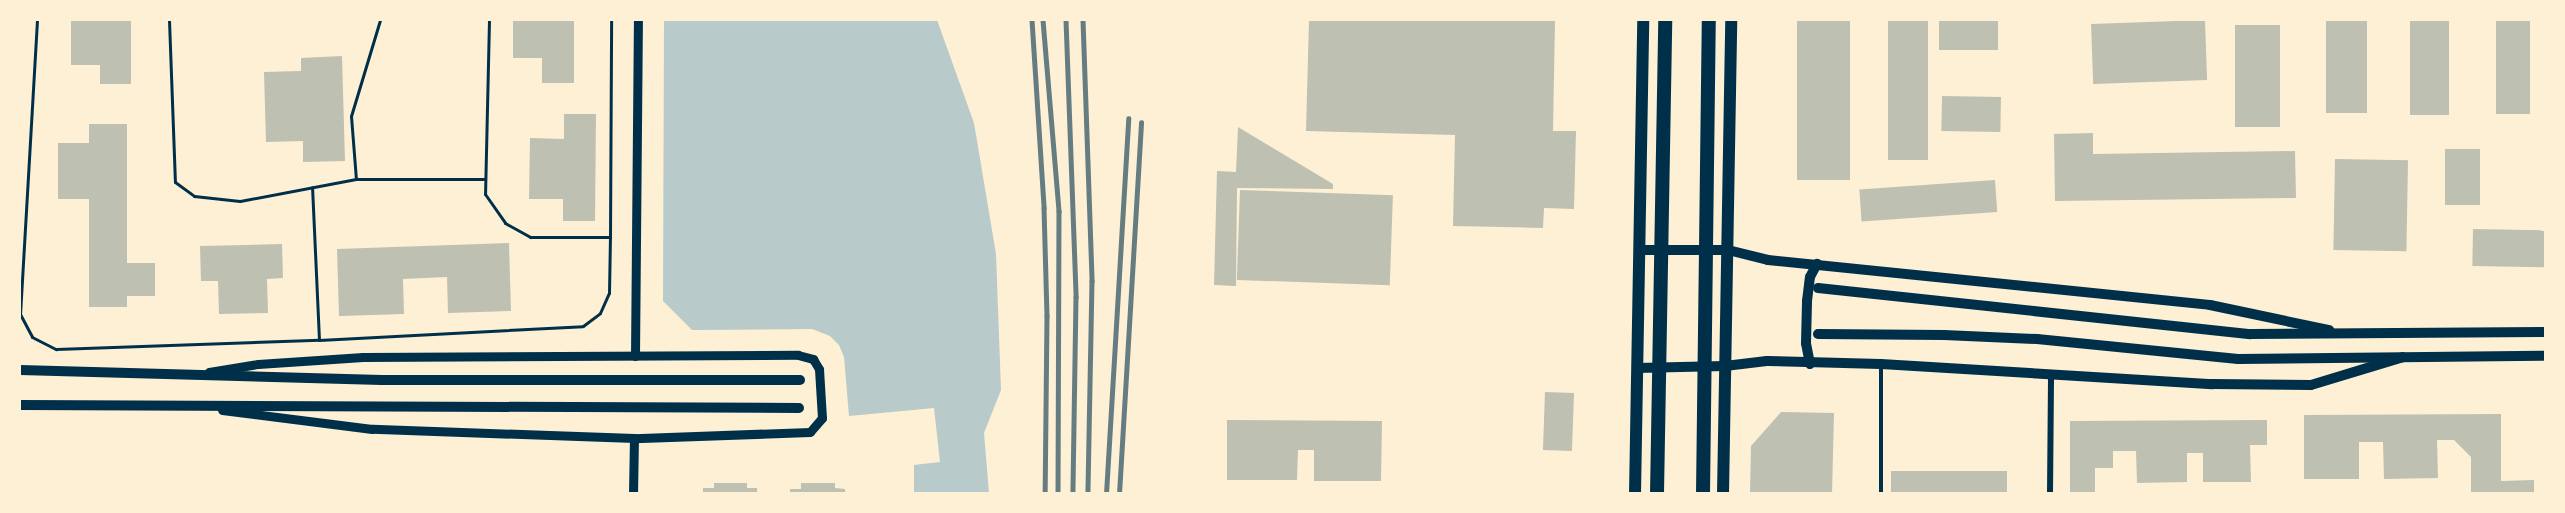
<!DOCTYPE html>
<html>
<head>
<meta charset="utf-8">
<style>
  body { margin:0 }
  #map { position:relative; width:2565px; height:513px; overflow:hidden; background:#fdf0d5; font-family:Mulish,sans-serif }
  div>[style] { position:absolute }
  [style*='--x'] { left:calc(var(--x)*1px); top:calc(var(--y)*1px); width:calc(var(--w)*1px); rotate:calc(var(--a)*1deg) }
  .green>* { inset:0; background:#b9caca }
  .building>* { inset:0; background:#bec0b2; transform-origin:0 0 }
  .path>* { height:3px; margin:-1.5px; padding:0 1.5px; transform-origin:1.5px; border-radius:1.5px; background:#003049 }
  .service>* { height:4px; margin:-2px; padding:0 2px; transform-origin:2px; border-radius:2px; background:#003049 }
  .minor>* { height:6px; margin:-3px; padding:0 3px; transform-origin:3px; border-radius:3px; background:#003049 }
  .tertiary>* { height:9px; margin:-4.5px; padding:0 4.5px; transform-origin:4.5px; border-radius:4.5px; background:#003049 }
  .secondary>* { height:10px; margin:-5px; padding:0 5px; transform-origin:5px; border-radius:5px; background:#003049 }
  .primary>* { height:12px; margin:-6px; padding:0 6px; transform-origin:6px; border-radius:6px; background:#003049 }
  .motorway>* { height:14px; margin:-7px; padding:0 7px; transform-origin:7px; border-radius:7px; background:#003049 }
  .rail>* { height:4.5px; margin:-2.25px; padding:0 2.25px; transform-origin:2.25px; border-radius:2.25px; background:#657d81 }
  span { translate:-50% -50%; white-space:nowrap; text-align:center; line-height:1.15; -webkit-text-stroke:6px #fdf0d5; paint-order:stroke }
  .frame { position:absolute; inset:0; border:21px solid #fdf0d5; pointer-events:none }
</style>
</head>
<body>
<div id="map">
  <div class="green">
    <i style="clip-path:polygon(664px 20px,937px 20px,974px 123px,996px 254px,1001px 390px,984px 433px,989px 493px,914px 493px,914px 465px,940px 462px,934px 408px,849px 416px,844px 357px,839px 345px,830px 336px,812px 329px,692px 330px,663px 301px)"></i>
  </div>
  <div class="building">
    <i style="clip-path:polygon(71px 20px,131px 20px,131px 84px,100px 84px,100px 65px,71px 65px)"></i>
    <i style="clip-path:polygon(513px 20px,574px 20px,574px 83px,542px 83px,542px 58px,513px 58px)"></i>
    <i style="clip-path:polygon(1309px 20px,1555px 20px,1553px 131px,1576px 131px,1574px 209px,1544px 208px,1543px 228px,1453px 226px,1455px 135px,1306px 131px)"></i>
    <i style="left:1797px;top:20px;width:53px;height:160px"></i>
    <i style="left:1888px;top:20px;width:40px;height:140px"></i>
    <i style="left:1939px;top:20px;width:59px;height:30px"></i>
    <i style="left:2205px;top:20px;width:60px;height:114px;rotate:88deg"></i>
    <i style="left:2326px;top:20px;width:41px;height:93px"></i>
    <i style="left:2410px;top:20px;width:39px;height:95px"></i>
    <i style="left:2496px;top:20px;width:34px;height:94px"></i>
    <i style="left:2235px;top:25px;width:45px;height:102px"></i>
    <i style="clip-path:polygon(342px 56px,345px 161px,303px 162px,303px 141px,266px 142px,264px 72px,301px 71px,301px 58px)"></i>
    <i style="left:1942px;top:96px;width:59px;height:35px;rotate:1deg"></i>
    <i style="clip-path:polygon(564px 114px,596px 114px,595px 221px,563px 221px,563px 199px,529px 199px,530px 138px,564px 139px)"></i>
    <i style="clip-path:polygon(89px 124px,127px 124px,127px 263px,155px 263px,155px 296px,127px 296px,127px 307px,89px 307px,89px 199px,58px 199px,58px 143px,89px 143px)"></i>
    <i style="clip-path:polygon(1238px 127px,1333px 184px,1333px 189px,1237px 188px,1236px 286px,1214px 285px,1217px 171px,1236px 172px)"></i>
    <i style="clip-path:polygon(2093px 133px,2093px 154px,2295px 151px,2296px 198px,2055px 201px,2054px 134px)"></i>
    <i style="left:2445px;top:149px;width:35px;height:56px"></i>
    <i style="left:2335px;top:159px;width:73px;height:91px;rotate:1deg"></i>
    <i style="left:1995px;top:180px;width:32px;height:136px;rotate:86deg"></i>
    <i style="left:1240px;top:190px;width:153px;height:90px;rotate:2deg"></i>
    <i style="left:2473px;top:229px;width:73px;height:37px;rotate:1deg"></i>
    <i style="clip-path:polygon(509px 243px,511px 311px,448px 313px,447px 277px,403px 279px,404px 314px,339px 316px,337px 249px)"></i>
    <i style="clip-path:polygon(282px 244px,283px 278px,267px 279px,268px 313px,219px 314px,218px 281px,201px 281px,200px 246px)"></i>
    <i style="left:1545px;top:392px;width:29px;height:58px;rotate:2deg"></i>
    <i style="clip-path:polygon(1781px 412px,1834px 413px,1832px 494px,1750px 494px,1751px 446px)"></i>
    <i style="clip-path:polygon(2501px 414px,2501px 481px,2534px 480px,2534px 494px,2471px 494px,2471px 457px,2454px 440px,2437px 440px,2438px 478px,2384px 479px,2383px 442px,2359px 442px,2359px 479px,2304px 479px,2304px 415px)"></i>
    <i style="clip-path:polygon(1227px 420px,1382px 421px,1381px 481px,1314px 481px,1314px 450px,1298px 450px,1297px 480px,1227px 480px)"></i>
    <i style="clip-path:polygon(2267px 420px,2267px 445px,2250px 445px,2251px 482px,2203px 482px,2203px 453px,2187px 453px,2187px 482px,2137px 483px,2136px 451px,2113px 451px,2113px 468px,2095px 468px,2095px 494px,2070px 494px,2070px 421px)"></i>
    <i style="left:2007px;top:471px;width:23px;height:116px;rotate:90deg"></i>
    <i style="clip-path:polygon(714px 483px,747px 483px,747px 488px,757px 488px,757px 494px,703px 494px,703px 488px,714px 488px)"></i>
    <i style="clip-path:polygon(801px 483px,835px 483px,835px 488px,845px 489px,845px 494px,790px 494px,790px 489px,801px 489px)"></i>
  </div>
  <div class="path">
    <i style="--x:37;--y:20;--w:294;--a:93.3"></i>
    <i style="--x:20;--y:314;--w:26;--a:62"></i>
    <i style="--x:32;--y:337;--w:27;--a:27"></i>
    <i style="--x:56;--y:349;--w:263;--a:-2"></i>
    <i style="--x:319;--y:340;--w:153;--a:-92.6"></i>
    <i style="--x:169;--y:20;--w:162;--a:87.9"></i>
    <i style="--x:175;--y:182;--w:24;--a:36"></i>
    <i style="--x:194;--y:196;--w:46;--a:6.2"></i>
    <i style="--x:240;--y:201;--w:118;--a:-10.7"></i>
    <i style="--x:380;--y:20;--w:100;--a:106.8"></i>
    <i style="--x:351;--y:116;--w:63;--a:85.5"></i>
    <i style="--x:356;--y:179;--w:129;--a:0"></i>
    <i style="--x:489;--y:20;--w:174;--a:91.3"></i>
    <i style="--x:485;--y:194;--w:35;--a:55"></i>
    <i style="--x:505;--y:223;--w:29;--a:29"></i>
    <i style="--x:530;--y:237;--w:80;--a:0"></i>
    <i style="--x:610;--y:237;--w:217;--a:-89.7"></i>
    <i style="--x:319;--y:340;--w:264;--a:-3"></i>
    <i style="--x:583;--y:326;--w:21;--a:-37"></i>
    <i style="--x:600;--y:313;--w:22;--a:-66"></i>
    <i style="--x:609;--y:293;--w:56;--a:-89"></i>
  </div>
  <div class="service">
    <i style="--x:1881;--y:364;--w:130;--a:90"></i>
  </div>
  <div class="minor">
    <i style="--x:2050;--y:494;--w:121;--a:-89.5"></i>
  </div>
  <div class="tertiary">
    <i style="--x:635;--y:356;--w:336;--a:-89.5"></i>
    <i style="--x:209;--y:372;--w:50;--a:-9.3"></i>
    <i style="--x:258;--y:364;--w:105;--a:-3.8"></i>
    <i style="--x:363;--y:357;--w:435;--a:-0.3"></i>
    <i style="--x:798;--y:355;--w:16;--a:15"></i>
    <i style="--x:813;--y:359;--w:12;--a:59"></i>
    <i style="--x:819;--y:369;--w:49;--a:86.5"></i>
    <i style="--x:822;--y:418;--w:18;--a:131"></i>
    <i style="--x:810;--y:432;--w:176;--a:178"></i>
    <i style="--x:634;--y:438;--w:262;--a:-178"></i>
    <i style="--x:372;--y:429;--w:151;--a:-172.8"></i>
    <i style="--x:633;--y:494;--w:56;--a:-89"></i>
  </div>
  <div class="secondary">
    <i style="--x:1639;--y:250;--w:89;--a:0"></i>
    <i style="--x:1728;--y:250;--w:41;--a:14"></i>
    <i style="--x:1768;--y:260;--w:444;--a:5.8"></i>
    <i style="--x:2210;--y:305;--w:122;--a:11.9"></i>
    <i style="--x:1818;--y:288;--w:435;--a:6.1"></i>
    <i style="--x:2251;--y:334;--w:295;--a:-0.4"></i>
    <i style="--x:1818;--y:334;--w:126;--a:0.5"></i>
    <i style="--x:1944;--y:335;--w:93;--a:2.5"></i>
    <i style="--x:2037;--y:339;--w:202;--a:5.7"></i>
    <i style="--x:2238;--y:359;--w:308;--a:-0.6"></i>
    <i style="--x:1810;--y:364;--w:21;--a:-101"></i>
    <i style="--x:1806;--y:343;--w:42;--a:-88.6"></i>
    <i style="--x:1807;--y:301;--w:24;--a:-83"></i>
    <i style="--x:1810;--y:277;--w:15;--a:-62"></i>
    <i style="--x:1637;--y:368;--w:88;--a:-1.3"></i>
    <i style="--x:1725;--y:366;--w:42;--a:-6.8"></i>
    <i style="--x:1767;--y:361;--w:114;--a:1.5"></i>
    <i style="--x:1881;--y:364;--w:332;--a:3.5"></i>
    <i style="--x:2212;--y:384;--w:99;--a:0.6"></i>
    <i style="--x:2311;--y:385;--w:96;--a:-16.9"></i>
    <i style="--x:20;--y:370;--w:362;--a:1.6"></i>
    <i style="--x:382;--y:380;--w:418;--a:0"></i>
    <i style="--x:20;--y:405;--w:779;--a:0.22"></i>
  </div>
  <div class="primary">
    <i style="--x:1635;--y:494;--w:474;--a:-89"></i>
    <i style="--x:1723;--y:494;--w:474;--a:-89"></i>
  </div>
  <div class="motorway">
    <i style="--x:1657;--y:494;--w:474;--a:-89"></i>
    <i style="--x:1703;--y:494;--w:474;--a:-89.3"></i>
  </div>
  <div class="rail">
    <i style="--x:1032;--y:20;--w:188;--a:86.3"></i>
    <i style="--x:1044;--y:208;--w:108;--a:88.4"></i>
    <i style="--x:1047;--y:316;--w:178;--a:90.6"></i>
    <i style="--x:1043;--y:20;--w:192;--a:85.2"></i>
    <i style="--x:1059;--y:211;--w:283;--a:90.2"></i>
    <i style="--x:1066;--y:20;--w:277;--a:87.9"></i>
    <i style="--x:1076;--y:297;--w:197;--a:90.9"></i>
    <i style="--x:1083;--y:20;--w:261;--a:88"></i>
    <i style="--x:1092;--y:281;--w:213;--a:91.1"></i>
    <i style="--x:1106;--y:494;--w:376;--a:-86.6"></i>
    <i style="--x:1119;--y:494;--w:372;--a:-86.6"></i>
  </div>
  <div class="frame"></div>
</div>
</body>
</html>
